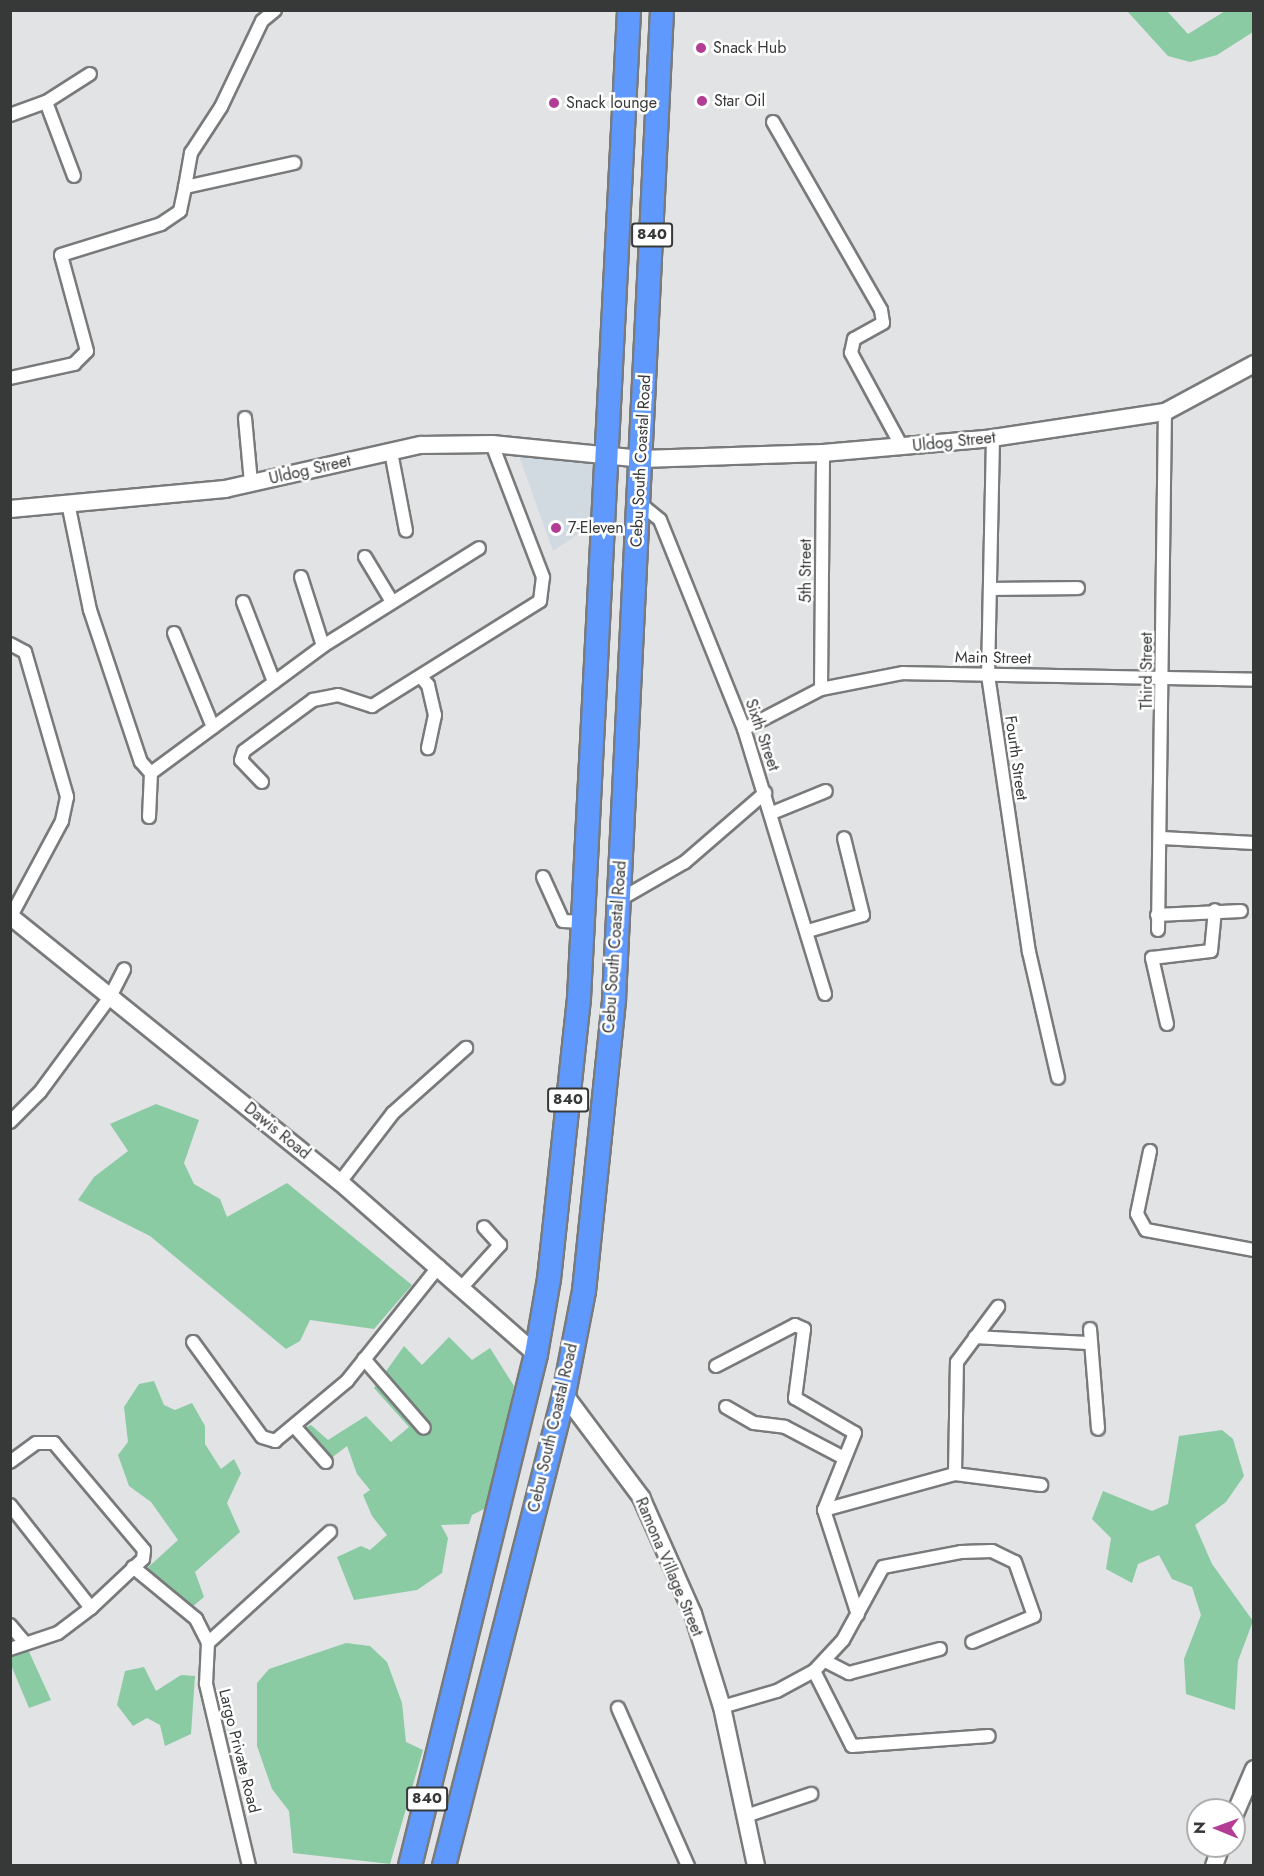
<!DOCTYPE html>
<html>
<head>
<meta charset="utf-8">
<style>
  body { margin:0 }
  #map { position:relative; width:1264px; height:1876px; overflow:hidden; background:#e2e3e4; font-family:Jost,sans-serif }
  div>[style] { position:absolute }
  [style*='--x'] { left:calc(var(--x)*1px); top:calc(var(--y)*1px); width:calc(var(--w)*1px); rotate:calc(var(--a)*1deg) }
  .built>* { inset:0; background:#d2dae1 }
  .green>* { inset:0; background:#8bcba4 }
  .roads { filter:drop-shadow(2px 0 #797a7b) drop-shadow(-2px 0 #797a7b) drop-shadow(0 2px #797a7b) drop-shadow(0 -2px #797a7b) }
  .street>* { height:12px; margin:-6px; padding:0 6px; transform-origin:6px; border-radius:6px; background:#fff }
  .secondary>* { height:16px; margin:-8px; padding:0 8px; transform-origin:8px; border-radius:8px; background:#fff }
  .highway>* { height:22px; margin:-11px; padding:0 11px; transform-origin:11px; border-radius:11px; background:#5f99fe }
  .dots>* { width:16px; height:16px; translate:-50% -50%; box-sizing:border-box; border:3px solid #fff; border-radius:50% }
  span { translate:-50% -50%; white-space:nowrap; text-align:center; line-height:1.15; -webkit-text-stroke:5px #fff; paint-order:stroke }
  .shield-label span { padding:2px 4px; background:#fff; border:2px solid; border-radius:4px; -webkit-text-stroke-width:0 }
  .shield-label { font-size:15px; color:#373838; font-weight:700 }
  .poi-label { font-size:16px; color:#373838 }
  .left { translate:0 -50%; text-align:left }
  .street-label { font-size:16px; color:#373838 }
  .frame { position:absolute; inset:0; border:12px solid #373838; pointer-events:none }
  .north { position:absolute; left:1186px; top:1798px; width:60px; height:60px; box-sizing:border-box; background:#fff; border:2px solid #afafaf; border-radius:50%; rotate:271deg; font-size:16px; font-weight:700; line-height:24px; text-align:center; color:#373838 }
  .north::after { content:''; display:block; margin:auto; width:21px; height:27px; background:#b33d94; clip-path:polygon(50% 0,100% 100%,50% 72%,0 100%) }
</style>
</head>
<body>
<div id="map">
  <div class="built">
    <i style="clip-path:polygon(516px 448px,593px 461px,600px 470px,598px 521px,553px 551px)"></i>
  </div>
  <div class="green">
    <i style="clip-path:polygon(1127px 11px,1167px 11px,1188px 34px,1225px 11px,1253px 11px,1253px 32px,1217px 55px,1190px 62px,1168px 56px)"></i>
    <i style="clip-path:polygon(156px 1104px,199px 1120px,184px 1163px,194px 1184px,220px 1199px,227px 1217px,287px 1183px,412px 1285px,374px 1329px,310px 1320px,300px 1341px,286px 1349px,150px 1236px,78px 1200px,94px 1177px,128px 1151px,110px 1124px)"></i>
    <i style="clip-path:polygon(449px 1337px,472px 1360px,490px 1348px,514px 1386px,490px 1506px,472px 1515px,469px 1524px,441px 1525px,448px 1538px,442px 1573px,417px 1590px,354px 1600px,337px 1557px,361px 1546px,370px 1550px,387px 1535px,372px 1516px,363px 1495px,370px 1490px,357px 1474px,347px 1446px,326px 1462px,304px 1428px,311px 1425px,328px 1440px,366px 1416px,391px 1442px,409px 1427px,374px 1388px,404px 1346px,422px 1365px)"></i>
    <i style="clip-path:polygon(154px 1381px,164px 1405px,175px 1410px,192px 1403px,205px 1426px,205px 1444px,221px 1469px,234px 1459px,241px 1473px,227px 1503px,240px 1532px,195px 1572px,204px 1597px,192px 1607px,143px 1572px,178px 1540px,151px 1502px,129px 1486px,118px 1455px,128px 1442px,124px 1407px,139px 1384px)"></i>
    <i style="clip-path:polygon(1222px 1430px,1233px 1439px,1244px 1476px,1226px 1502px,1195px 1525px,1212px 1564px,1253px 1621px,1238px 1661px,1235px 1710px,1186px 1694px,1184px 1659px,1201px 1615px,1192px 1587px,1172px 1579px,1159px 1555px,1138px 1564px,1132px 1583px,1106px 1569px,1111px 1538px,1092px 1519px,1103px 1491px,1152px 1511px,1168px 1504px,1179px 1436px)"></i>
    <i style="clip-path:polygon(346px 1643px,370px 1646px,387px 1662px,402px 1703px,406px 1742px,423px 1750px,390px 1864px,293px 1853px,289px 1811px,272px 1789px,257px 1746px,257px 1683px,269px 1669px)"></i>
    <i style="clip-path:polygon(26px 1645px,51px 1700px,29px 1708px,11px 1665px,10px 1653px)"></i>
    <i style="clip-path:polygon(144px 1667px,156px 1691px,181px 1675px,195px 1676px,191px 1734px,165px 1746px,160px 1725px,147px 1718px,133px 1726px,117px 1705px,125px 1671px)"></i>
  </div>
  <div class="roads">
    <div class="street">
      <i style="--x:46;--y:102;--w:79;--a:69.3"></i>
      <i style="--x:10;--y:115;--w:38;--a:-20"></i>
      <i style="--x:46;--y:102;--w:52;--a:-32.5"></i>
      <i style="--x:773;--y:122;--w:217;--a:60.1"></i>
      <i style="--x:881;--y:310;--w:13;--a:81"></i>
      <i style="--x:883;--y:323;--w:33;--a:151"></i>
      <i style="--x:854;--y:339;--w:14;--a:102"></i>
      <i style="--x:851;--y:353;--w:107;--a:61.5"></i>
      <i style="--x:185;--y:187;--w:35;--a:-80"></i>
      <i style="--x:191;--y:153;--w:55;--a:-56.9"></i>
      <i style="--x:221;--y:107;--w:95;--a:-64.5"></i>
      <i style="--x:262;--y:21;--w:17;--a:-40"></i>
      <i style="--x:10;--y:378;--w:66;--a:-12.3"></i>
      <i style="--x:74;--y:364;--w:18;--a:-45"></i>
      <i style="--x:87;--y:351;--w:99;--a:-105.2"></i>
      <i style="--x:61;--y:255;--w:105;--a:-17.2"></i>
      <i style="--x:161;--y:224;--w:23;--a:-34"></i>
      <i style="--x:180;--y:211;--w:25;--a:-78"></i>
      <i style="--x:185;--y:187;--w:112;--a:-12.4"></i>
      <i style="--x:245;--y:418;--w:65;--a:84.7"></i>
      <i style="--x:993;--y:438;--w:237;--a:91.2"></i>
      <i style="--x:988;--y:675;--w:280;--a:81.6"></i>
      <i style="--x:1029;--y:952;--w:129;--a:77"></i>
      <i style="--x:391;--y:452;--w:80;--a:79.2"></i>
      <i style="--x:638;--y:502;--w:28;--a:39"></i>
      <i style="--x:660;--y:520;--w:225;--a:68.1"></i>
      <i style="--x:744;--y:729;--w:277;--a:73"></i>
      <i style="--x:68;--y:503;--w:109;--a:78.4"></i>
      <i style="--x:90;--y:610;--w:160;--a:71.5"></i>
      <i style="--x:141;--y:762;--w:15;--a:48"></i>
      <i style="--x:365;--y:557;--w:50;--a:58.8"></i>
      <i style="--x:301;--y:577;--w:72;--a:72.3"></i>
      <i style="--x:993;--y:589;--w:85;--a:-0.7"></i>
      <i style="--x:243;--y:602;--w:86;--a:68.8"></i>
      <i style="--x:174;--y:633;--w:102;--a:67.5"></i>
      <i style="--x:10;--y:644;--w:17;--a:28"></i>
      <i style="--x:25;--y:652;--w:151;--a:73.8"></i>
      <i style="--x:67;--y:797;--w:25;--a:102"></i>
      <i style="--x:62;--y:821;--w:108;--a:118.2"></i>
      <i style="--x:421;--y:677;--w:11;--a:49"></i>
      <i style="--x:428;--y:685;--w:31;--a:77"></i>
      <i style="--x:435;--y:715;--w:34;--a:102"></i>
      <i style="--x:821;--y:689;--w:236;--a:-89.5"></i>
      <i style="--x:744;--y:729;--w:87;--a:-27.5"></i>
      <i style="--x:821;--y:689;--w:84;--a:-11"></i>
      <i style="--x:903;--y:673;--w:351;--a:1.1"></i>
      <i style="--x:151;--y:773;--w:214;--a:-36.4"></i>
      <i style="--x:323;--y:646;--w:184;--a:-32.1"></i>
      <i style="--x:262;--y:782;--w:30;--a:-134"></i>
      <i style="--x:241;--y:760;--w:9;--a:-72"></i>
      <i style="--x:244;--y:751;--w:86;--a:-36.5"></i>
      <i style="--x:313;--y:700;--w:25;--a:-11"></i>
      <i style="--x:338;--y:695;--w:36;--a:18"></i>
      <i style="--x:372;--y:706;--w:198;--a:-32"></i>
      <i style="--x:540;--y:601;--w:24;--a:-83"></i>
      <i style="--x:543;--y:577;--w:142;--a:-111"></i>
      <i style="--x:772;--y:813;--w:58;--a:-22.2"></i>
      <i style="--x:149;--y:817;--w:44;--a:-87.4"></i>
      <i style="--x:1162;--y:838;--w:92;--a:3.1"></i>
      <i style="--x:543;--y:877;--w:48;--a:65.6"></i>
      <i style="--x:563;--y:921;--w:20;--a:3"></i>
      <i style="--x:619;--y:900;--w:76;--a:-29.9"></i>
      <i style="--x:685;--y:862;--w:106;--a:-40.8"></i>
      <i style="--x:1157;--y:915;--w:84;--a:-2.7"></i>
      <i style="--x:1158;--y:930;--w:518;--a:-89.23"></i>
      <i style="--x:808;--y:931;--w:57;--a:-16.2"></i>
      <i style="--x:863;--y:915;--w:79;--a:-103.9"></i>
      <i style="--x:1167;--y:1024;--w:68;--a:-102.8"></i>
      <i style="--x:1152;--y:958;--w:59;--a:-6.8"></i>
      <i style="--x:1211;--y:951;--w:41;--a:-84.4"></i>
      <i style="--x:10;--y:1122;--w:42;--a:-45"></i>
      <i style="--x:40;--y:1092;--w:118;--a:-53.6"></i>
      <i style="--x:110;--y:997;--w:31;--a:-63"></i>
      <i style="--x:1150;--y:1151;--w:64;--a:101.7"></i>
      <i style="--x:1137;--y:1214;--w:18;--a:61"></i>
      <i style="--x:1146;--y:1230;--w:110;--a:10.5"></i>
      <i style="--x:340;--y:1182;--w:87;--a:-52.5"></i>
      <i style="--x:393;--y:1113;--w:98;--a:-41.7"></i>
      <i style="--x:462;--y:1287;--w:57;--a:-47.9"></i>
      <i style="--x:500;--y:1245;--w:24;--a:-132"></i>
      <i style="--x:1090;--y:1329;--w:100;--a:85.4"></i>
      <i style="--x:975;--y:1337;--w:116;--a:3"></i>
      <i style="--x:193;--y:1342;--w:117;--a:54"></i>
      <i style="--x:262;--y:1437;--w:14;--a:17"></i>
      <i style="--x:275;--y:1441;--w:94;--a:-39.8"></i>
      <i style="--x:347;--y:1381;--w:147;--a:-51.3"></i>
      <i style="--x:364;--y:1359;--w:91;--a:49"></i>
      <i style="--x:716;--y:1366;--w:89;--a:-27.4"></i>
      <i style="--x:795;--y:1325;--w:10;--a:24"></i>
      <i style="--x:804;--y:1329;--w:70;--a:97.4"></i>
      <i style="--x:795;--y:1398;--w:69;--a:30.3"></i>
      <i style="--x:855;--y:1433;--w:83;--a:111.9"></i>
      <i style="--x:824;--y:1510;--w:110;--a:72.1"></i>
      <i style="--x:726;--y:1407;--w:32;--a:30"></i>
      <i style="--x:754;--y:1423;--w:31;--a:7"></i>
      <i style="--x:785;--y:1427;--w:67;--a:27.7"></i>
      <i style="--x:294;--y:1426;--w:48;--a:48.4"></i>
      <i style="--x:10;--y:1462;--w:32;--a:-36"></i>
      <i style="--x:36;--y:1443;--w:18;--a:0"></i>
      <i style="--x:54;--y:1443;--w:140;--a:49.9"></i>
      <i style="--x:144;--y:1550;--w:9;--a:96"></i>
      <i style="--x:143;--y:1559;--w:71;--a:136.7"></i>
      <i style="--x:91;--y:1608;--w:41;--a:142.9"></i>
      <i style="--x:58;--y:1633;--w:51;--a:161.6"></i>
      <i style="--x:955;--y:1474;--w:112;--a:-89"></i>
      <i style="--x:957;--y:1362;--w:69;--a:-53.3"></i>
      <i style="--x:10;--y:1505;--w:131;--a:51.8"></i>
      <i style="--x:824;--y:1510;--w:136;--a:-15.4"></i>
      <i style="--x:955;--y:1474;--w:87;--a:7.3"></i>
      <i style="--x:133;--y:1567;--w:82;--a:39.5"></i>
      <i style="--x:196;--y:1619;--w:27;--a:63"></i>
      <i style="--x:208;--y:1643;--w:41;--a:92.8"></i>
      <i style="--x:206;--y:1684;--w:187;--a:76.7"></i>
      <i style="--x:10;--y:1625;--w:23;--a:50"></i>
      <i style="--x:208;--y:1643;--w:165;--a:-42.3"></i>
      <i style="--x:825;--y:1661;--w:27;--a:27"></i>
      <i style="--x:849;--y:1673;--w:94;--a:-14.8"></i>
      <i style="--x:814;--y:1671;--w:84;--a:63.1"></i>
      <i style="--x:852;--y:1746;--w:137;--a:-4.2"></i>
      <i style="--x:722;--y:1707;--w:57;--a:-16.2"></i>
      <i style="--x:777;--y:1691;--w:42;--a:-28.4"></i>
      <i style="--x:814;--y:1671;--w:42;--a:-46.9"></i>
      <i style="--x:843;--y:1640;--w:83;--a:-61.3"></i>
      <i style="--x:883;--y:1567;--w:79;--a:-10.9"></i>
      <i style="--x:961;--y:1552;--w:31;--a:-2"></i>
      <i style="--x:992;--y:1551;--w:25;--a:26"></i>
      <i style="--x:1015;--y:1562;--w:57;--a:70.6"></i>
      <i style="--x:1034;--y:1616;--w:67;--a:157.2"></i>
      <i style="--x:618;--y:1708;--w:173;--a:66.1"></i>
      <i style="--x:746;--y:1816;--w:69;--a:-18.7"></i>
    </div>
    <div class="secondary">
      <i style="--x:10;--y:509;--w:216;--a:-5.3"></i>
      <i style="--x:225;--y:489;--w:201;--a:-12.7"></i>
      <i style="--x:421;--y:445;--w:71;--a:-0.8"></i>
      <i style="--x:492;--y:444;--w:150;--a:5.7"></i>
      <i style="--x:641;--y:459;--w:182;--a:-1.9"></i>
      <i style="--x:823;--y:453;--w:171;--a:-5"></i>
      <i style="--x:993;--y:438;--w:174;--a:-8.6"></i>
      <i style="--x:1165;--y:412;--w:101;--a:-28.3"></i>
      <i style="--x:10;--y:916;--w:424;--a:38.9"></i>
      <i style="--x:340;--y:1182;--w:261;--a:41.3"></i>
      <i style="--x:564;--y:1394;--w:129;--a:53.2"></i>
      <i style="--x:641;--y:1497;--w:128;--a:66"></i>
      <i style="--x:693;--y:1614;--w:97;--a:72.7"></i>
      <i style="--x:722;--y:1707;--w:163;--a:77.9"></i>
      <i style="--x:1234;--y:1816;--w:51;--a:-66.9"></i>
      <i style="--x:1214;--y:1866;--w:21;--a:-71"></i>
    </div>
    <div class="highway">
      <i style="--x:410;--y:1866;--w:527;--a:-76.17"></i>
      <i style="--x:536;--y:1354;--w:76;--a:-80.2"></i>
      <i style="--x:549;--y:1279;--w:283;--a:-83.9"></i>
      <i style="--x:579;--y:998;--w:989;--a:-87.1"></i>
      <i style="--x:444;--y:1866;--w:487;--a:-75.7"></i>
      <i style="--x:564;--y:1394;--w:105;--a:-79"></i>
      <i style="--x:584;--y:1291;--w:294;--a:-84.1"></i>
      <i style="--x:614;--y:999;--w:990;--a:-87.22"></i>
    </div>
  </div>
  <div class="dots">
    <i style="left:701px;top:48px;background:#b33d94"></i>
    <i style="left:702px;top:101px;background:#b33d94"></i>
    <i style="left:554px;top:103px;background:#b33d94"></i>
    <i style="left:556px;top:528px;background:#b33d94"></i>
  </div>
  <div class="shield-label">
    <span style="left:652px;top:235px">840</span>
    <span style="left:568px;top:1100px">840</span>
    <span style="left:427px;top:1799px">840</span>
  </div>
  <div class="poi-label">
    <span class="left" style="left:713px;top:48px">Snack Hub</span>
    <span class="left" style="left:714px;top:101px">Star Oil</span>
    <span class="left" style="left:566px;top:103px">Snack lounge</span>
    <span class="left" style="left:568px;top:528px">7-Eleven</span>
  </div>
  <div class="street-label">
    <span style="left:954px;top:442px;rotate:-6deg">Uldog Street</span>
    <span style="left:641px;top:461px;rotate:-87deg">Cebu South Coastal Road</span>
    <span style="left:310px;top:470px;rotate:-13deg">Uldog Street</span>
    <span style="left:806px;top:571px;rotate:-90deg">5th Street</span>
    <span style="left:993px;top:658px;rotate:1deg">Main Street</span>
    <span style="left:1147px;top:671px;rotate:-90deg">Third Street</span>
    <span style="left:762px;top:735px;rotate:71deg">Sixth Street</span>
    <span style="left:1016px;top:758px;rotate:82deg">Fourth Street</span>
    <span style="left:615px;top:947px;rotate:-86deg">Cebu South Coastal Road</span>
    <span style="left:277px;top:1131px;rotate:39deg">Dawis Road</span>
    <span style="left:553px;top:1428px;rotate:-77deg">Cebu South Coastal Road</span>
    <span style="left:669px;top:1567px;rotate:67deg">Ramona Village Street</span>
    <span style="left:239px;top:1751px;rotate:76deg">Largo Private Road</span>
  </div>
  <div class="frame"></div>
  <div class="north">N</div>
</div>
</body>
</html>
